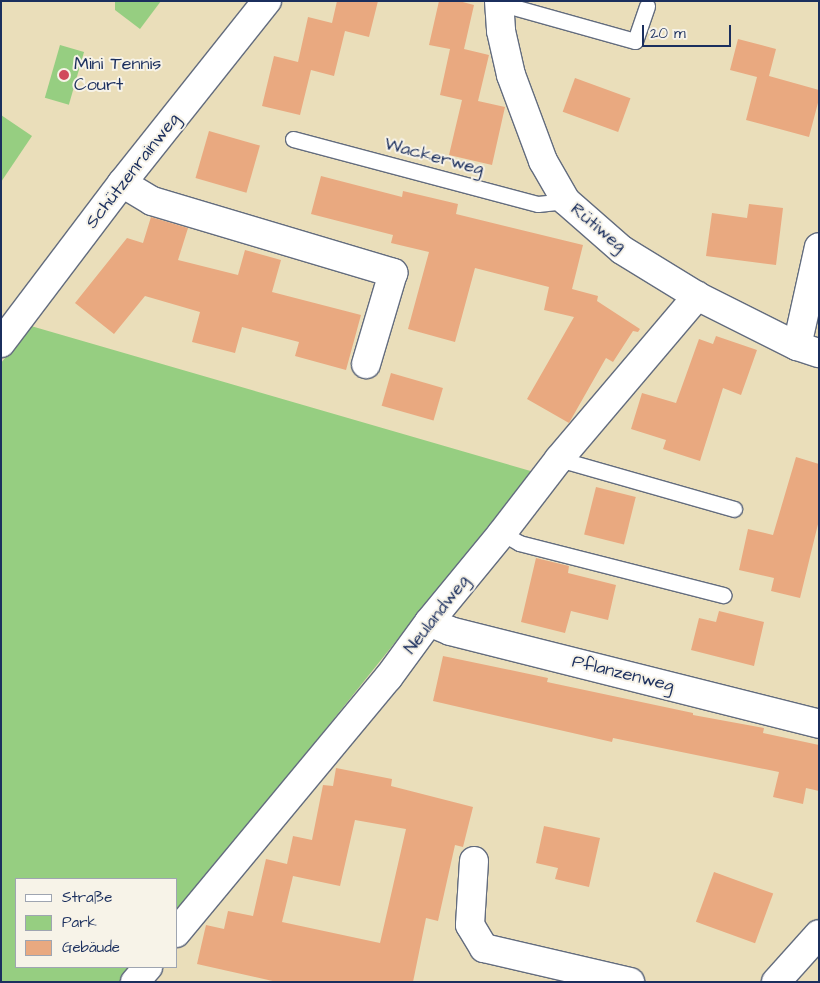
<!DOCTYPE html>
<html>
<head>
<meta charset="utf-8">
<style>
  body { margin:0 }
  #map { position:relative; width:820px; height:983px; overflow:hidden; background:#eadeba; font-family:"Architects Daughter",sans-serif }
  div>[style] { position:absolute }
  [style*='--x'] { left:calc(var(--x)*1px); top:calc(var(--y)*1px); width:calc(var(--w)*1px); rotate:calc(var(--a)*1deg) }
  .green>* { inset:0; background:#96ce81; transform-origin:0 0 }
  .building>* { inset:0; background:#e9a980; transform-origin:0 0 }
  .roads { filter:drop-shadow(1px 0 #636c7e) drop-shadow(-1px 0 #636c7e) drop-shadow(0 1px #636c7e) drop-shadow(0 -1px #636c7e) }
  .lane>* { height:15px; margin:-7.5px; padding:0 7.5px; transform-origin:7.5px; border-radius:7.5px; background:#fff }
  .street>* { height:28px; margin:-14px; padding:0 14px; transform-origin:14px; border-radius:14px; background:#fff }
  .dots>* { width:14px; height:14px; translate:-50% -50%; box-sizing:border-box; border:2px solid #f7f3e8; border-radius:50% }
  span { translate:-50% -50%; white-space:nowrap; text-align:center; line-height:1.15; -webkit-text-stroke:4px #f7f3e8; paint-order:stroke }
  .poi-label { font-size:18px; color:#1b2f5e }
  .left { translate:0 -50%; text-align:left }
  .street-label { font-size:18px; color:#1b2f5e }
  .frame { position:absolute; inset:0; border:2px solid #1b2f5e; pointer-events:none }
  .legend { position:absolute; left:15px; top:878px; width:162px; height:90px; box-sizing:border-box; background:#f7f3e8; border:1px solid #9fa5b1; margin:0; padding:6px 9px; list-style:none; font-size:15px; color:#1b2f5e }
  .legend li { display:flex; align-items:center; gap:10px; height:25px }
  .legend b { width:25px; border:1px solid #9fa5b1 }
  .scale { position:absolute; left:642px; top:25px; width:89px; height:22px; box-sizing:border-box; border:2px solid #1b2f5e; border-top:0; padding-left:6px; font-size:15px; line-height:18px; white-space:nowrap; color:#1b2f5e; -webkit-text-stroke:4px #f7f3e8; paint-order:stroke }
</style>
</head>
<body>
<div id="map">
  <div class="green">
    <i style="clip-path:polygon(115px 1px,161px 1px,140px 29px,115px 10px)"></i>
    <i style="left:60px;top:45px;width:25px;height:55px;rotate:16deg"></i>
    <i style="clip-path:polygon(1px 115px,32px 136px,1px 182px)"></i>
    <i style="clip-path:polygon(31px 326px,534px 472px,493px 520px,176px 916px,176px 879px,16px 879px,16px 967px,136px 967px,124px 982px,1px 982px,1px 363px)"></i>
  </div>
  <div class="building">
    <i style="clip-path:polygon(337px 1px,378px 1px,369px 37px,345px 31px,334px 76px,311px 70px,300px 115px,262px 106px,274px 56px,298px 62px,308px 17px,332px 23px)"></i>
    <i style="clip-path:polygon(439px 1px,459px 1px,474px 5px,464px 49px,489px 55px,478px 101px,505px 107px,492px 165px,449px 155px,462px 100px,440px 95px,450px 49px,429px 45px)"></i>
    <i style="clip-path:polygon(738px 39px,776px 49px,769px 76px,819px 90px,819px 99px,809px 137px,746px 120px,757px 77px,730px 70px)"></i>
    <i style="left:575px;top:78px;width:59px;height:36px;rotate:20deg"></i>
    <i style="left:209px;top:131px;width:53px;height:49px;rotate:16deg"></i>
    <i style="clip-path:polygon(321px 176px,402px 197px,403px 191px,458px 204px,456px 214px,583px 245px,572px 289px,598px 296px,597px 301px,640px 329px,638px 332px,633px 331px,613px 362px,606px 358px,569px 423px,527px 399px,574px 317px,544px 310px,549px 287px,475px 268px,455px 342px,408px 329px,429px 252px,391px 243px,393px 235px,311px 214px)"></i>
    <i style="clip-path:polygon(749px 204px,783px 208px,776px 265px,706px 256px,712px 213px,747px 218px)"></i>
    <i style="clip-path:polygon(151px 217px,188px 228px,178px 260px,238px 275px,245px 250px,281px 260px,272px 292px,361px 315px,346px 370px,295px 356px,299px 342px,242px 327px,235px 353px,192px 342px,200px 312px,145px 296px,114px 334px,75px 303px,127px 238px,143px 243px)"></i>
    <i style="clip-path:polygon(716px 336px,757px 350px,741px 395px,723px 388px,700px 461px,663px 449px,666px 440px,631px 429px,642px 393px,676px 403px,699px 339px,713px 344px)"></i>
    <i style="left:391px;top:373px;width:54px;height:34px;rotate:16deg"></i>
    <i style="clip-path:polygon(796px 457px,819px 464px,819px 520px,800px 598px,771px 591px,774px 578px,739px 570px,748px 529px,773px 535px)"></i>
    <i style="left:596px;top:487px;width:41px;height:49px;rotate:14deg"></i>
    <i style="clip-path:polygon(536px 558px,569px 566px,568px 573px,616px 585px,608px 620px,571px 611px,565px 633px,521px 622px)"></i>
    <i style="clip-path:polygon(719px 611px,764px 622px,754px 666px,691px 650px,699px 618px,716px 622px)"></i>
    <i style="clip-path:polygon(443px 656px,548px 678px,547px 682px,693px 713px,693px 715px,764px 728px,763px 733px,819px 745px,819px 791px,806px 788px,803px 804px,773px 797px,779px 772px,613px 738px,612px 742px,433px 701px)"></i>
    <i style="clip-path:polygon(evenodd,336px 768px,392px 779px,391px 786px,473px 807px,463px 847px,455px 845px,438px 921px,426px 918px,413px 982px,277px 982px,197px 964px,206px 925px,224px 929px,228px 911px,253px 916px,266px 859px,287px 864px,293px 836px,312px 840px,323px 785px,333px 786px,336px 768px,355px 820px,406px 829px,380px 943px,282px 922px,293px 876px,340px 886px,355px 820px)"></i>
    <i style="clip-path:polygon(544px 826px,600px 838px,589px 887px,555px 879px,558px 868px,536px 863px)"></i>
    <i style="left:714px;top:872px;width:63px;height:53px;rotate:20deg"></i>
  </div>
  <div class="roads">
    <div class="lane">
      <i style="--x:499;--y:3;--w:141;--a:15.6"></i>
      <i style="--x:635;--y:41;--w:37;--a:-71"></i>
      <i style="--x:293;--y:139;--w:253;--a:14.9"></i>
      <i style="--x:538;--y:204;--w:28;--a:-6"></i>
      <i style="--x:559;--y:459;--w:182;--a:15.9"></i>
      <i style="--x:502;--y:533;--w:20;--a:30"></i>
      <i style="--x:519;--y:543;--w:211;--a:14.3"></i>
    </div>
    <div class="street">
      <i style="--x:499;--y:1;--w:30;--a:86"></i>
      <i style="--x:501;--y:31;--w:45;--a:77.2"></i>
      <i style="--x:511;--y:75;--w:92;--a:69.6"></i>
      <i style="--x:543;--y:161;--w:46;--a:60.1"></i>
      <i style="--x:566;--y:201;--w:74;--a:41.2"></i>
      <i style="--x:622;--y:250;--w:88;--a:31.5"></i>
      <i style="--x:697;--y:296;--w:112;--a:26.6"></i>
      <i style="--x:797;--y:346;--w:23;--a:18"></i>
      <i style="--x:122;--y:183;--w:35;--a:31"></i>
      <i style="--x:152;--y:201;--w:252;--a:16.6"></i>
      <i style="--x:393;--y:273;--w:95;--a:106.5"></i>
      <i style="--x:1;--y:343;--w:201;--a:-52.9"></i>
      <i style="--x:122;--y:183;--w:233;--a:-51.5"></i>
      <i style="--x:797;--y:346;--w:101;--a:-77.5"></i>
      <i style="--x:429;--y:622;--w:23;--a:23"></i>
      <i style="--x:450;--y:631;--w:381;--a:14.1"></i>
      <i style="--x:474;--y:861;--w:64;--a:93.6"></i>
      <i style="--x:470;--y:925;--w:27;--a:59"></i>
      <i style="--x:484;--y:948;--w:150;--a:13.1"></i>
      <i style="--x:176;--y:933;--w:332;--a:-50.3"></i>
      <i style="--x:388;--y:678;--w:69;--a:-53.8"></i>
      <i style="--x:429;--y:622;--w:115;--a:-50.6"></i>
      <i style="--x:502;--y:533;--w:93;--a:-52.4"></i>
      <i style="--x:559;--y:459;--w:214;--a:-49.7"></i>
      <i style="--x:135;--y:982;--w:20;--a:-49"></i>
      <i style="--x:776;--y:982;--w:64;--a:-48.1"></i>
    </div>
  </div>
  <div class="dots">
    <i style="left:64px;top:75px;background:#d1495b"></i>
  </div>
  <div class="poi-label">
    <span class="left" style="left:74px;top:75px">Mini Tennis<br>Court</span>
  </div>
  <div class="street-label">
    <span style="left:434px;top:157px;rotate:15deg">Wackerweg</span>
    <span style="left:133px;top:171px;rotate:-52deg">Schützenrainweg</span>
    <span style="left:598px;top:228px;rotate:40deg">Rütiweg</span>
    <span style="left:437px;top:615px;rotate:-52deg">Neulandweg</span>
    <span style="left:623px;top:674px;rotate:14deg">Pflanzenweg</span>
  </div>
  <div class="frame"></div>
  <ul class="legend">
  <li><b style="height:6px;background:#fff"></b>Straße</li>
  <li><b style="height:14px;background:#96ce81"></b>Park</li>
  <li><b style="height:14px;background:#e9a980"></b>Gebäude</li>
  </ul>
  <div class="scale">20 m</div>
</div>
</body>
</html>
